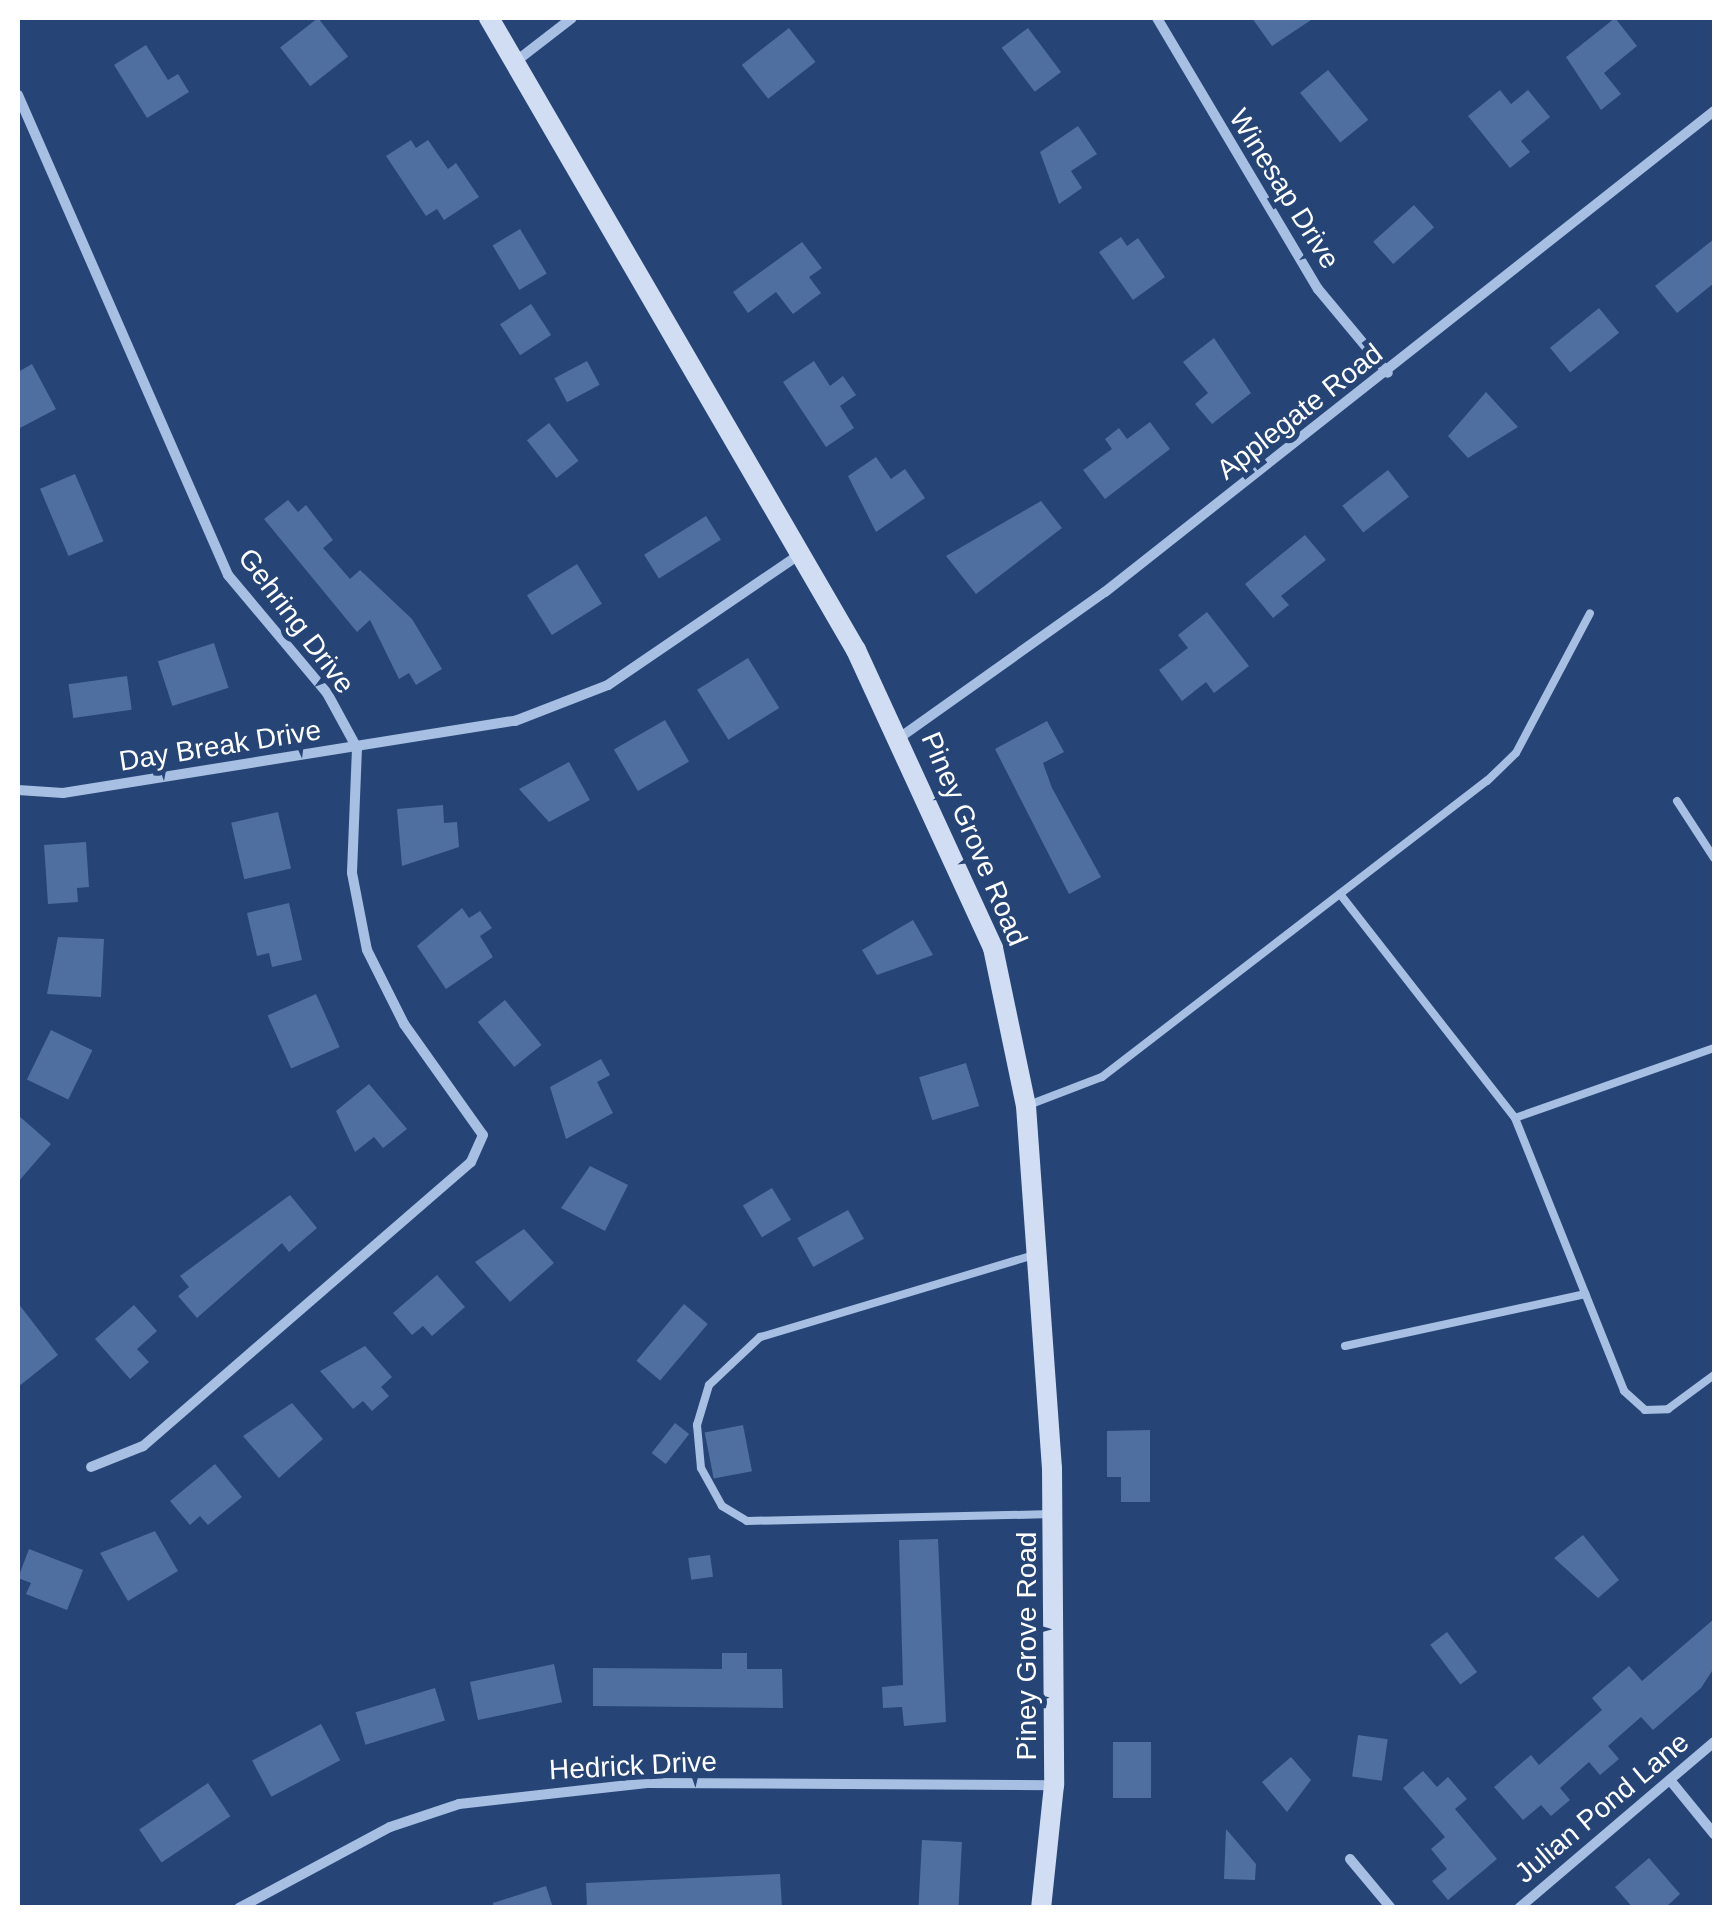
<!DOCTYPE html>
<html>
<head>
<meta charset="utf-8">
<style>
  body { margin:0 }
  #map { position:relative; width:1732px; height:1925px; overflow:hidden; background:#264576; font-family:Helvetica,sans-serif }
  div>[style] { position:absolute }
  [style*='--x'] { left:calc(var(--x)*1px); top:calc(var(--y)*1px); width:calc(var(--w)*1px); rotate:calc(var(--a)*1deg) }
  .building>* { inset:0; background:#4e6fa0; transform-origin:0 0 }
  .lane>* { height:8px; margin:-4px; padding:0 4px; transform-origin:4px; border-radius:4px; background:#a7bfe2 }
  .street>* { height:10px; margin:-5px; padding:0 5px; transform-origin:5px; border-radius:5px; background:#a7bfe2 }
  .secondary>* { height:20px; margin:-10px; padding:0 10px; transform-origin:10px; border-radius:10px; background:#d0ddf3 }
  span { translate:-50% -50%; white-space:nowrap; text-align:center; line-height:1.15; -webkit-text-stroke:10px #264576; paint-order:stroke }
  .street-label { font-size:28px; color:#fff }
  .frame { position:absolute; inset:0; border:20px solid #fff; pointer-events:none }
</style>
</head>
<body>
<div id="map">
  <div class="building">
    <i style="left:318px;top:18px;width:49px;height:48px;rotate:52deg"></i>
    <i style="clip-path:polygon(1252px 18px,1314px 18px,1272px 46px)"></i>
    <i style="clip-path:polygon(1615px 18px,1637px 46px,1604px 73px,1621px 94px,1601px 110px,1566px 57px)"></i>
    <i style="left:789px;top:28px;width:43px;height:60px;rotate:52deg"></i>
    <i style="left:1028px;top:28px;width:55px;height:33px;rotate:53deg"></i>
    <i style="clip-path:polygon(146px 45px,168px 80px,178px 74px,189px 92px,147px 118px,114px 65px)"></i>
    <i style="left:1328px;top:70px;width:64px;height:36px;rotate:51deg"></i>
    <i style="clip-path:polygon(1500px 90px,1511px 104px,1528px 90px,1550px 117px,1521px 141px,1530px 152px,1510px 168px,1468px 116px)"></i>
    <i style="clip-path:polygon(1078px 126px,1097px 154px,1071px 171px,1082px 188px,1059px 204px,1040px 152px)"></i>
    <i style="clip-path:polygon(411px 140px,416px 148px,428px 140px,448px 169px,456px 163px,479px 197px,444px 220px,437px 209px,426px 216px,386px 156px)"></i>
    <i style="left:1414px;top:205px;width:30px;height:55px;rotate:48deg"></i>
    <i style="left:520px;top:229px;width:52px;height:32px;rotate:59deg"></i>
    <i style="clip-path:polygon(1121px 237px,1127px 246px,1138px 238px,1165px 277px,1133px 300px,1099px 252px)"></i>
    <i style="clip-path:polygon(1714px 239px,1714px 283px,1677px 313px,1655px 286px)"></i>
    <i style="clip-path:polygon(802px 242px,822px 268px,809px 277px,821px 293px,793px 314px,776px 292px,748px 313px,733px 292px)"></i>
    <i style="left:531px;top:304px;width:37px;height:37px;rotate:57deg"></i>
    <i style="left:1599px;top:308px;width:32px;height:63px;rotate:51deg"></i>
    <i style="clip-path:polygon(1214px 338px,1251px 393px,1212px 424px,1195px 404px,1208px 393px,1183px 362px)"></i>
    <i style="left:587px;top:361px;width:27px;height:37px;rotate:62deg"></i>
    <i style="clip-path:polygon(814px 361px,830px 386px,843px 376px,856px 395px,840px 406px,854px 428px,826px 447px,783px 382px)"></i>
    <i style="clip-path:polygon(32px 364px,56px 409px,18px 429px,18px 372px)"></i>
    <i style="clip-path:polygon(1486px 392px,1518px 427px,1468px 458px,1448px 436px)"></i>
    <i style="clip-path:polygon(1150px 422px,1170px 449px,1105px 499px,1083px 470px,1112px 449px,1105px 439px,1119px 428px,1127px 439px)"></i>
    <i style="left:549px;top:423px;width:48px;height:28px;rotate:52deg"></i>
    <i style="clip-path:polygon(876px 457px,891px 479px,905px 469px,925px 498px,876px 532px,848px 476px)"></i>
    <i style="left:1388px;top:470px;width:34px;height:58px;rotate:52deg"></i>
    <i style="left:75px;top:474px;width:73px;height:38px;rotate:67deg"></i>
    <i style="clip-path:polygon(288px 500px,298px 512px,306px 505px,333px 540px,323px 548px,350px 579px,360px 570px,412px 619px,442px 669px,416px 685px,409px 673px,399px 679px,370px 620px,357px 632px,264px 519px)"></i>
    <i style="clip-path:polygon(1041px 501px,1062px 528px,976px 594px,946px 556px)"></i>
    <i style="left:706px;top:516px;width:28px;height:73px;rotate:58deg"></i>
    <i style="clip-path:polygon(1305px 535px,1326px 560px,1281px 596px,1289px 605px,1273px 618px,1245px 584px)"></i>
    <i style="left:577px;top:564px;width:47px;height:59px;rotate:58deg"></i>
    <i style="clip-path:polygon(1207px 612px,1249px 666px,1214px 693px,1206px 682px,1182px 701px,1159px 670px,1188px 648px,1178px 635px)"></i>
    <i style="left:214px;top:643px;width:47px;height:59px;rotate:72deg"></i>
    <i style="left:748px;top:658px;width:59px;height:60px;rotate:58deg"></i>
    <i style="left:127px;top:676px;width:34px;height:59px;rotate:82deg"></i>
    <i style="left:665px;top:720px;width:48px;height:59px;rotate:60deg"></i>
    <i style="clip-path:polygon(1047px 721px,1064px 752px,1043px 763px,1052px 788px,1101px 877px,1069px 894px,995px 749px)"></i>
    <i style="clip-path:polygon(569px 762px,590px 800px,549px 822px,519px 789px)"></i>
    <i style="clip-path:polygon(443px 805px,444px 823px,457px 822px,459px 847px,402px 866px,397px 809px)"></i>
    <i style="left:278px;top:812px;width:58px;height:48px;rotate:77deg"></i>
    <i style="clip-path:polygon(86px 842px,89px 887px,77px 888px,78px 902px,48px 904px,44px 845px)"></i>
    <i style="clip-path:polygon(289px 903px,302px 960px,272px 967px,269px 953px,257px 956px,247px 913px)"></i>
    <i style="clip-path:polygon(462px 908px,469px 918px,480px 911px,492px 928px,480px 936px,493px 957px,446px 989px,417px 946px)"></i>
    <i style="clip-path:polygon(913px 920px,933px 955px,877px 975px,862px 950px)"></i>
    <i style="clip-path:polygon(58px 937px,104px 939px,101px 997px,47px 994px)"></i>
    <i style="left:316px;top:994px;width:58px;height:53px;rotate:66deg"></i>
    <i style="left:505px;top:1000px;width:58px;height:35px;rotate:51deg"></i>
    <i style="left:51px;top:1030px;width:46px;height:55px;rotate:26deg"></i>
    <i style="clip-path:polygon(601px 1059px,610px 1075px,597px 1082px,613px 1113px,566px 1139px,550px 1087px)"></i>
    <i style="left:966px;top:1063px;width:45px;height:49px;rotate:73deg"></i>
    <i style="clip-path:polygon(369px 1084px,407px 1129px,383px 1148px,374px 1137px,355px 1152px,336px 1111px)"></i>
    <i style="clip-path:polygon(18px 1115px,51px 1144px,18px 1182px)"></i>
    <i style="clip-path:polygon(590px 1166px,628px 1185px,605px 1231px,561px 1208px)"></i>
    <i style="left:772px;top:1188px;width:37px;height:34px;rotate:59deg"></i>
    <i style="clip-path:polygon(290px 1195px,317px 1228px,289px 1252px,282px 1243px,197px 1318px,178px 1296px,189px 1287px,180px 1276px)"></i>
    <i style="left:848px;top:1210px;width:33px;height:58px;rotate:61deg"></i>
    <i style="clip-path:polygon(524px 1229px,554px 1263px,510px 1302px,475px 1262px)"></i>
    <i style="clip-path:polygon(437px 1275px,465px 1307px,432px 1336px,423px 1326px,412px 1335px,393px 1313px)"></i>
    <i style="clip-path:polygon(18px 1303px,58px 1355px,18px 1387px)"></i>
    <i style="left:684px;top:1304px;width:31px;height:74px;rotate:40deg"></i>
    <i style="clip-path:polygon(134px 1305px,157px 1331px,137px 1349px,149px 1362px,130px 1379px,95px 1339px)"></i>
    <i style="clip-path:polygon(365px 1346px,392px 1377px,381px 1387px,389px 1396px,372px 1411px,363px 1401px,353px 1409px,320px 1371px)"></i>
    <i style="clip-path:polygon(292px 1403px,323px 1439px,279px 1478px,243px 1436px)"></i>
    <i style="left:675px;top:1423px;width:18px;height:38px;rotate:38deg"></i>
    <i style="left:743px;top:1425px;width:47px;height:39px;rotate:79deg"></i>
    <i style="clip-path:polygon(1150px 1430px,1150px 1502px,1121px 1502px,1121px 1477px,1107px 1477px,1107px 1431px)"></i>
    <i style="clip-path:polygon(215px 1464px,242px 1497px,208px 1525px,200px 1516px,190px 1525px,170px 1501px)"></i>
    <i style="clip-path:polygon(155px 1531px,178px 1571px,128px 1601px,100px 1553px)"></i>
    <i style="clip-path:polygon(1583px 1535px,1619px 1580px,1598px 1598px,1554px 1558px)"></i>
    <i style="clip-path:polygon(938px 1539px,946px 1722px,904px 1726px,902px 1707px,883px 1708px,882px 1687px,903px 1685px,899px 1540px)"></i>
    <i style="clip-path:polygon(29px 1549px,83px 1570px,67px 1610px,26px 1594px,31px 1583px,18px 1578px)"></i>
    <i style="left:710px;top:1555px;width:22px;height:22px;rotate:82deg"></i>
    <i style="clip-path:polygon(1714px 1619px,1714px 1668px,1701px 1688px,1653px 1730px,1641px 1717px,1608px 1746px,1619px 1759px,1600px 1775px,1589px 1762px,1560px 1788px,1570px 1800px,1551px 1816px,1541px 1805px,1523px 1820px,1494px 1787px,1531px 1755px,1539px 1765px,1602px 1710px,1592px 1698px,1629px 1666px,1642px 1681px)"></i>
    <i style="left:1447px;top:1632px;width:50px;height:21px;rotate:53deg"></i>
    <i style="clip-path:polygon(722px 1653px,747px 1653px,747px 1669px,782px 1669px,783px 1708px,593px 1706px,593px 1668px,722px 1669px)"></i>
    <i style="left:554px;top:1664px;width:39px;height:86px;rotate:78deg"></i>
    <i style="left:435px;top:1688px;width:34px;height:83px;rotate:73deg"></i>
    <i style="left:321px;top:1724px;width:41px;height:78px;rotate:62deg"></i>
    <i style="left:1358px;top:1735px;width:30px;height:42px;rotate:8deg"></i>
    <i style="left:1151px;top:1742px;width:56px;height:38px;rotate:90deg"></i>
    <i style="clip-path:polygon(1291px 1757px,1311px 1780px,1287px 1812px,1262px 1782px)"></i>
    <i style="clip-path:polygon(1423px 1771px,1437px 1787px,1448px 1777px,1467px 1799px,1455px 1809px,1497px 1859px,1448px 1900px,1432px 1881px,1447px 1869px,1431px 1849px,1445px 1837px,1403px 1788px)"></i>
    <i style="left:208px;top:1783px;width:40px;height:83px;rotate:56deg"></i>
    <i style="clip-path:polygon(1226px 1829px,1256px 1864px,1255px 1880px,1224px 1879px)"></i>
    <i style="left:922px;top:1840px;width:40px;height:68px;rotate:3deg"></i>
    <i style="clip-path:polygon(1649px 1858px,1680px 1894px,1665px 1908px,1633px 1908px,1615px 1887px)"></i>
    <i style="clip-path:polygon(780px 1874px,782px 1908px,587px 1908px,586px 1883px)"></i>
    <i style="clip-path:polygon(546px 1886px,553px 1908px,493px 1908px,493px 1903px)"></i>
  </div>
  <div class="lane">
    <i style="--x:1677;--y:801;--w:68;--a:57"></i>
    <i style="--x:1340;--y:894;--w:284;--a:52"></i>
    <i style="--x:1515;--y:1118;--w:294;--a:68.2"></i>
    <i style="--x:1624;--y:1391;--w:28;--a:42"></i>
    <i style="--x:1645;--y:1410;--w:23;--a:-2"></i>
    <i style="--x:1668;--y:1409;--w:57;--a:-36.5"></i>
    <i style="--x:1026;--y:1106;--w:81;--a:-20.9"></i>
    <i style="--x:1102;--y:1077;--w:486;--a:-37.6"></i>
    <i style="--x:1487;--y:781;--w:40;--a:-44"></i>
    <i style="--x:1516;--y:753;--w:158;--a:-62.1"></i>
    <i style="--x:1515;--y:1118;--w:211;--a:-19.4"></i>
    <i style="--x:1034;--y:1255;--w:286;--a:163.3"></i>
    <i style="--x:760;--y:1337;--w:70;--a:136.7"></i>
    <i style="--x:709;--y:1385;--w:42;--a:106.7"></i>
    <i style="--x:697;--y:1425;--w:43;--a:84.7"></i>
    <i style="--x:701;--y:1468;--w:43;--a:61.1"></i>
    <i style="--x:722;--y:1506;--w:29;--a:31"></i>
    <i style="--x:747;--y:1521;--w:305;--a:-1.3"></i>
    <i style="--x:1345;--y:1346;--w:246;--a:-12.2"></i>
  </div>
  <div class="street">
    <i style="--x:1157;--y:18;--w:315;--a:59.3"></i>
    <i style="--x:1318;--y:289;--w:109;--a:50.2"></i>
    <i style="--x:515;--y:62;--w:72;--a:-37.7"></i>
    <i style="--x:18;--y:95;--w:524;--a:66.37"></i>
    <i style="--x:228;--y:575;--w:154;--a:50"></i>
    <i style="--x:327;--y:693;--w:63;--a:61.4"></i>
    <i style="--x:357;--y:748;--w:125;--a:92.3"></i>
    <i style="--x:352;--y:873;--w:78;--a:79"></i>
    <i style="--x:367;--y:950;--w:83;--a:63.4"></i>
    <i style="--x:404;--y:1024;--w:136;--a:54.6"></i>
    <i style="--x:483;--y:1135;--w:30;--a:114"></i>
    <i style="--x:471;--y:1162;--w:434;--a:139.1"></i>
    <i style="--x:143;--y:1446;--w:56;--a:158"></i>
    <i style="--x:902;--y:736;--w:249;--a:-35.4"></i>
    <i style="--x:1105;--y:592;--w:776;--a:-38.3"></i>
    <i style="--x:18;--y:790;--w:45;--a:3.8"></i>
    <i style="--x:63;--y:793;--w:458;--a:-9.1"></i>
    <i style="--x:515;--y:721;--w:100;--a:-21.2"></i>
    <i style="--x:608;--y:685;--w:232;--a:-34.3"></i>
    <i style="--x:1670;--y:1780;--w:70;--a:50.8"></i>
    <i style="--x:1350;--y:1859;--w:64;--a:50.1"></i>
    <i style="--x:239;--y:1908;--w:171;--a:-28.2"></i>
    <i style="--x:390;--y:1827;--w:73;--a:-18.4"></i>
    <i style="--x:459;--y:1804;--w:189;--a:-6.4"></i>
    <i style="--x:647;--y:1783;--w:407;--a:0.3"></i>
    <i style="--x:1519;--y:1908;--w:256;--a:-40.4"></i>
  </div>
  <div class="secondary">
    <i style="--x:489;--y:18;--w:731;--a:59.86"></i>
    <i style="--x:856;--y:650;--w:328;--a:65.3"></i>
    <i style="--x:993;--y:948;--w:161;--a:78.2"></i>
    <i style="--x:1026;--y:1106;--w:363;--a:85.9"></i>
    <i style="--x:1052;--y:1468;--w:317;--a:89.6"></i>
    <i style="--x:1054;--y:1785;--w:124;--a:96"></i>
  </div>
  <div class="street-label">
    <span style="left:1284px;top:189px;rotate:58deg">Winesap Drive</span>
    <span style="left:1300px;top:412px;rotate:-38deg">Applegate Road</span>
    <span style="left:296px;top:621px;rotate:53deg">Gehring Drive</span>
    <span style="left:220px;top:746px;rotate:-9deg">Day Break Drive</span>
    <span style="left:974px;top:839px;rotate:67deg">Piney Grove Road</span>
    <span style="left:1027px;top:1646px;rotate:-90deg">Piney Grove Road</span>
    <span style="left:633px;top:1766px;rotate:-3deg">Hedrick Drive</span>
    <span style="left:1602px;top:1808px;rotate:-40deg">Julian Pond Lane</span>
  </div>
  <div class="frame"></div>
</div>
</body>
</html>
